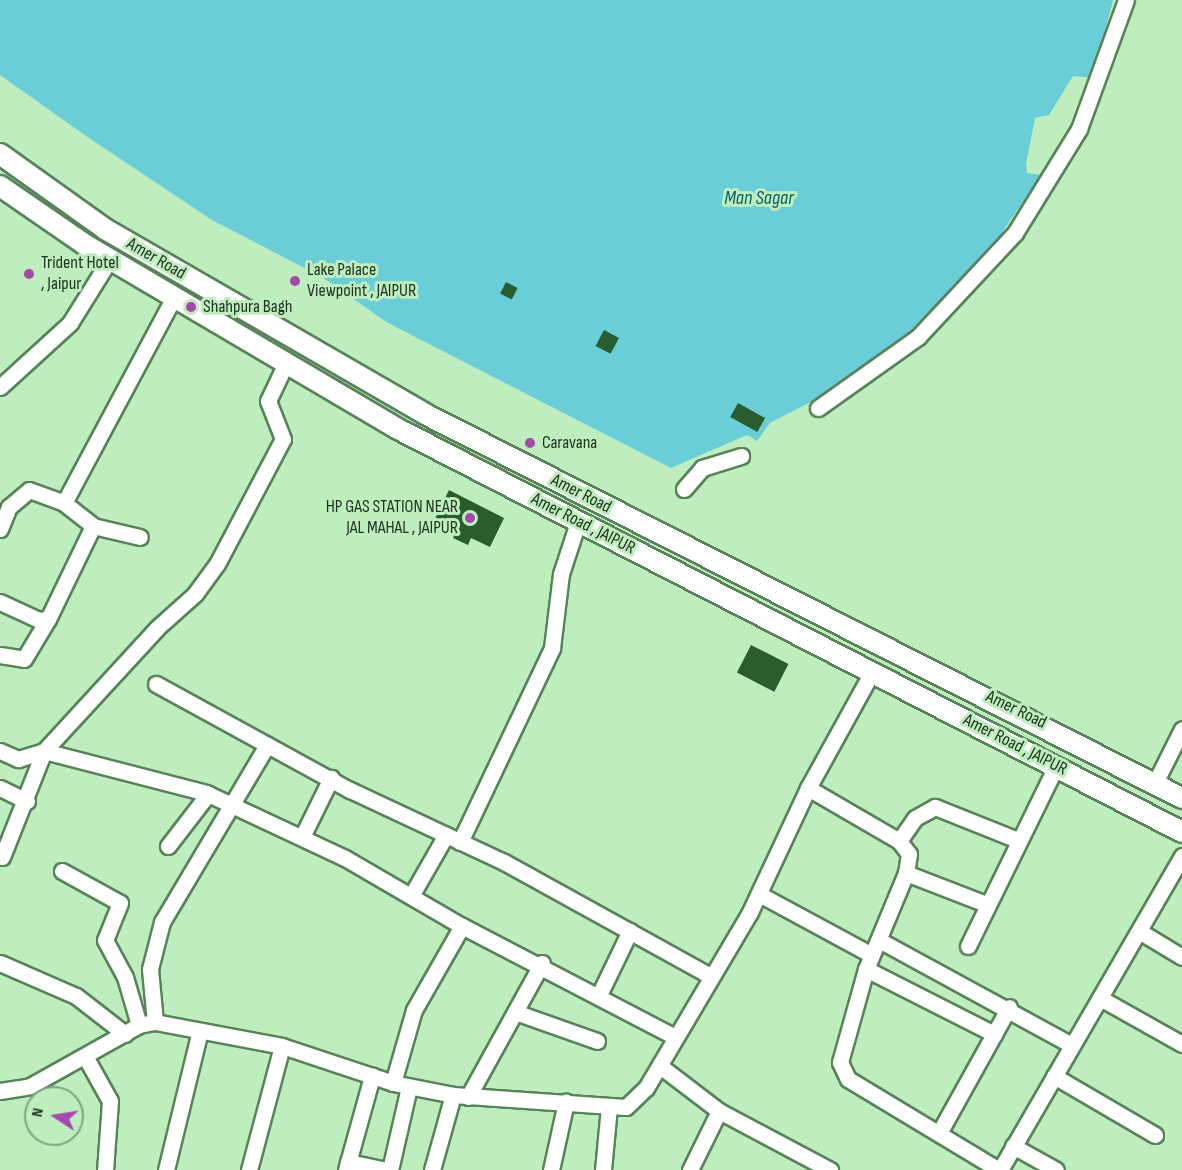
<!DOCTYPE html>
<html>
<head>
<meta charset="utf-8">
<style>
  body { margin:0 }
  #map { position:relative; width:1182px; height:1170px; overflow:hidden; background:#beeebe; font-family:"Sofia Sans Condensed",sans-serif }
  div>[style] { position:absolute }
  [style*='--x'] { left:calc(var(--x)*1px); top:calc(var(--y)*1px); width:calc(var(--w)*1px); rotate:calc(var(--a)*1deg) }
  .water>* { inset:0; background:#6aced9 }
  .building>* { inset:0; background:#295d2d; transform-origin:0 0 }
  .roads { filter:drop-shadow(2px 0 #578358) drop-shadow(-2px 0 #578358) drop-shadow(0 2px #578358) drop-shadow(0 -2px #578358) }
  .minor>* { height:15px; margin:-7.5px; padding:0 7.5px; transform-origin:7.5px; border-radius:7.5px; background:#fff }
  .major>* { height:20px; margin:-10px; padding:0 10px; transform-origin:10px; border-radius:10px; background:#fff }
  .dots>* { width:16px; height:16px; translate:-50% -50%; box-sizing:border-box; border:3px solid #beeebe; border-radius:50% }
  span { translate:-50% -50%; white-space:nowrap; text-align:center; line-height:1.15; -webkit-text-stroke:6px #beeebe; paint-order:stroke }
  .street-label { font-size:18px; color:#213422 }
  .poi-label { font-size:18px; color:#213422 }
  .left { translate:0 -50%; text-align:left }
  .right { translate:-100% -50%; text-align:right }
  .water-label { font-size:20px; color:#076169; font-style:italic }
  .north { position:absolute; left:24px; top:1086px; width:60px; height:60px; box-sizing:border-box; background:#beeebe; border:2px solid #7fa480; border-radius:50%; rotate:282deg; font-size:16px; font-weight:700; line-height:24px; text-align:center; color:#213422 }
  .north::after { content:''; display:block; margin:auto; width:21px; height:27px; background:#a747ae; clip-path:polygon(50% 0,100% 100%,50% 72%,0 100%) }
</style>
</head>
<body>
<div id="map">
  <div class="water">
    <i style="clip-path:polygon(0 0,1113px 0,1093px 78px,1073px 76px,1049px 115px,1035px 118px,1026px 164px,1027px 173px,1041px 175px,976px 271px,928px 318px,822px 396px,770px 423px,757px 441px,747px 435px,671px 468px,388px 323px,322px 277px,212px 220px,89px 138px,0 75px)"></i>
  </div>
  <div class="building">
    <i style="left:506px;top:282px;width:13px;height:13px;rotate:27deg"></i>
    <i style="left:604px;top:330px;width:17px;height:18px;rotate:28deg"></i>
    <i style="left:738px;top:403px;width:31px;height:16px;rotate:29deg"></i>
    <i style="clip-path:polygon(449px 490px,504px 518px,490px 547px,471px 538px,468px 545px,453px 538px,457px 530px,435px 519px)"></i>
    <i style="left:751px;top:645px;width:42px;height:31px;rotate:27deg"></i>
  </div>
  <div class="roads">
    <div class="minor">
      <i style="--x:0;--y:387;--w:95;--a:-42.4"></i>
      <i style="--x:70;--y:323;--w:75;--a:-58"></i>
      <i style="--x:818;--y:408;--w:123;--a:-35.4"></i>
      <i style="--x:918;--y:337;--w:142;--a:-47"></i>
      <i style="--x:1015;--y:233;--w:122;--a:-58.4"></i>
      <i style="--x:1079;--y:129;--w:137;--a:-70"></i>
      <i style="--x:684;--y:489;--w:28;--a:-49"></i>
      <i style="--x:702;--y:468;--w:41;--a:-17.1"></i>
      <i style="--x:64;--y:503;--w:234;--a:-61.9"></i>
      <i style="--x:93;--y:526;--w:48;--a:13.2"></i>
      <i style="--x:0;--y:529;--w:24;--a:-68"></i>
      <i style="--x:9;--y:507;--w:26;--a:-40"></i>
      <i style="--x:29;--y:490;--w:37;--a:20"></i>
      <i style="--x:64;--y:503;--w:37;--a:38"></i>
      <i style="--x:93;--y:526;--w:103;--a:115.8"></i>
      <i style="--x:48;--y:619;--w:9;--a:174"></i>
      <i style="--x:39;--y:620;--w:43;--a:-155.2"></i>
      <i style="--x:0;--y:655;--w:24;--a:9"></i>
      <i style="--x:24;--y:659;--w:47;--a:-59"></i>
      <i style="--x:156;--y:684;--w:221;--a:28.7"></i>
      <i style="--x:350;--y:790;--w:170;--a:25.1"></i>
      <i style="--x:504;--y:862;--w:234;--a:28.9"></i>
      <i style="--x:0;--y:751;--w:20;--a:24"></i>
      <i style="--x:18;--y:759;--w:27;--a:-17"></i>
      <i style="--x:44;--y:751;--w:167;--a:14.5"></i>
      <i style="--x:206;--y:793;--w:153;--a:25.1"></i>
      <i style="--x:345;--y:858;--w:135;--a:30.2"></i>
      <i style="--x:462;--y:926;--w:240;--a:27.5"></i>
      <i style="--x:1155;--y:783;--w:60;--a:-63.4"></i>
      <i style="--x:0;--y:788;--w:30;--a:26"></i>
      <i style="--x:808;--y:788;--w:105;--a:30.2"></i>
      <i style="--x:899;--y:841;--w:16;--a:52"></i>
      <i style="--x:909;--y:854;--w:19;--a:99"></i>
      <i style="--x:302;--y:837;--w:66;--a:-63.8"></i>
      <i style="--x:899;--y:841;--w:28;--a:-55"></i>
      <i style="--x:915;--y:818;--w:23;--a:-29"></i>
      <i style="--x:935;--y:807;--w:89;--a:21.7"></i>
      <i style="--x:460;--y:842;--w:215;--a:-64.6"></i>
      <i style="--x:552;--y:648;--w:75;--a:-83.1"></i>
      <i style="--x:561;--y:574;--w:55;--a:-71.9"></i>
      <i style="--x:168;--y:846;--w:66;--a:-52.4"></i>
      <i style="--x:2;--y:857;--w:114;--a:-68.4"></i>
      <i style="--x:44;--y:751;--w:167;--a:-47.4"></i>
      <i style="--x:157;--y:628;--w:51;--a:-41.8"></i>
      <i style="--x:195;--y:594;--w:37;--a:-54"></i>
      <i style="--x:217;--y:564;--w:141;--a:-62.2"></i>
      <i style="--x:283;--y:439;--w:41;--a:-111.5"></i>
      <i style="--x:268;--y:401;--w:42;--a:-64.7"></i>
      <i style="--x:62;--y:871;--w:66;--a:28.9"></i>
      <i style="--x:120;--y:903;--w:40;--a:112"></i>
      <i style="--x:105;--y:940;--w:42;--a:61.6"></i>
      <i style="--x:125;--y:977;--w:50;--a:73.7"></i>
      <i style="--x:759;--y:894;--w:128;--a:28.4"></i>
      <i style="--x:411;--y:896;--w:70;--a:-60.2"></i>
      <i style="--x:986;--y:904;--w:86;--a:-158.8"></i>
      <i style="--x:906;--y:873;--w:104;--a:112.6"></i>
      <i style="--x:866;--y:969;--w:97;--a:105.6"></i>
      <i style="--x:840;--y:1062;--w:19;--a:65"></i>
      <i style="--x:848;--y:1079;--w:176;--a:31.1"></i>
      <i style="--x:1139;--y:931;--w:50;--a:31.2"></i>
      <i style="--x:879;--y:940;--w:217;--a:28.6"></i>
      <i style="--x:968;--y:946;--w:200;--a:-63.9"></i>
      <i style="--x:0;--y:963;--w:83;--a:23.5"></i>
      <i style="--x:76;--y:996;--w:62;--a:37.8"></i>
      <i style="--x:866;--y:969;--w:144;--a:26.9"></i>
      <i style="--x:599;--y:995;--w:71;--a:-64.2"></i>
      <i style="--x:1100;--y:998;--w:94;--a:29.3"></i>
      <i style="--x:515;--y:1012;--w:87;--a:19.5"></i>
      <i style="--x:155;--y:1022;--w:53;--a:-95.4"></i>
      <i style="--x:150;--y:969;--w:49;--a:-75.7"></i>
      <i style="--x:162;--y:922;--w:206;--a:-59.3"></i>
      <i style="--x:86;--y:1058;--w:49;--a:60.8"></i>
      <i style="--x:110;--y:1101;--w:69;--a:94.1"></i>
      <i style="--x:660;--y:1066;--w:74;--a:37.3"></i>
      <i style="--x:719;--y:1111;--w:66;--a:116.2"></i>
      <i style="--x:1054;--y:1076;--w:117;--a:30.3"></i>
      <i style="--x:393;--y:1083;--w:76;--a:-74"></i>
      <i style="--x:414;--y:1010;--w:97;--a:-60.3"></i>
      <i style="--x:0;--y:1091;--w:30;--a:-9"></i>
      <i style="--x:30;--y:1086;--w:125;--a:-29.2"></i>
      <i style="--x:139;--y:1025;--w:16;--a:-11"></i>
      <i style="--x:155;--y:1022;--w:129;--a:10.7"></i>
      <i style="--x:282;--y:1046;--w:117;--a:18.4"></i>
      <i style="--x:393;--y:1083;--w:61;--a:11.3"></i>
      <i style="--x:453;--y:1095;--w:173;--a:4"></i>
      <i style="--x:626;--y:1107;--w:28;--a:-44"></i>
      <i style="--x:646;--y:1088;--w:204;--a:-59.4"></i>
      <i style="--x:750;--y:912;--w:137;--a:-64.9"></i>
      <i style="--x:808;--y:788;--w:132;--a:-61.1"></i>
      <i style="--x:468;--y:1097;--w:153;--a:-61.1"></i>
      <i style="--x:719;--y:1111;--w:126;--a:28"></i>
      <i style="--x:939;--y:1133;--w:144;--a:-60.9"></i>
      <i style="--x:1013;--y:1146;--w:49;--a:29.2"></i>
      <i style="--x:348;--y:1162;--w:38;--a:12"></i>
      <i style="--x:166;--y:1170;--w:143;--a:-76.3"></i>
      <i style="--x:249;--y:1170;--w:128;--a:-75.1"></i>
      <i style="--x:346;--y:1170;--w:98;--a:-74.5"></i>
      <i style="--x:390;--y:1170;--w:85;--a:-77.1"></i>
      <i style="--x:432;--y:1170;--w:78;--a:-74.4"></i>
      <i style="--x:551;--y:1170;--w:70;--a:-77.6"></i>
      <i style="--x:603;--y:1170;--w:64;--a:-84.6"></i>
      <i style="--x:1000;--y:1170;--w:363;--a:-59.9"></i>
    </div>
    <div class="major">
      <i style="--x:0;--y:154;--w:129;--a:35.5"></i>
      <i style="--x:105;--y:229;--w:370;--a:30"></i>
      <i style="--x:425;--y:414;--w:849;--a:26.9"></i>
      <i style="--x:0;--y:186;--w:102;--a:34.6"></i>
      <i style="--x:84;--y:244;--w:364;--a:30.5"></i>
      <i style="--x:398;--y:429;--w:882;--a:27.2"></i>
    </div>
  </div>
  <div class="dots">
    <i style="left:29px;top:274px;background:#a747ae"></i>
    <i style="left:295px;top:281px;background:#a747ae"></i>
    <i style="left:191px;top:307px;background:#a747ae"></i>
    <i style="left:530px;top:443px;background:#a747ae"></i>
    <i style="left:470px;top:518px;background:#a747ae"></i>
  </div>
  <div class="street-label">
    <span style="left:156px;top:259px;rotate:30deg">Amer Road</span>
    <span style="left:581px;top:494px;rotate:27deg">Amer Road</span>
    <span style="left:583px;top:524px;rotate:27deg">Amer Road , JAIPUR</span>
    <span style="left:1016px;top:710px;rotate:26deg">Amer Road</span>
    <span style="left:1015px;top:745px;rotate:27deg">Amer Road , JAIPUR</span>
  </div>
  <div class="poi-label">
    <span class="left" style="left:41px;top:274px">Trident Hotel<br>, Jaipur</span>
    <span class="left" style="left:307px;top:281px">Lake Palace<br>Viewpoint , JAIPUR</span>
    <span class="left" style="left:203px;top:307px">Shahpura Bagh</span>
    <span class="left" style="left:542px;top:443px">Caravana</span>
    <span class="right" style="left:458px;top:518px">HP GAS STATION NEAR<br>JAL MAHAL , JAIPUR</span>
  </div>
  <div class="water-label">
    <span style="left:759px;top:198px">Man Sagar</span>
  </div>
  <div class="north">N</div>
</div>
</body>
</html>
